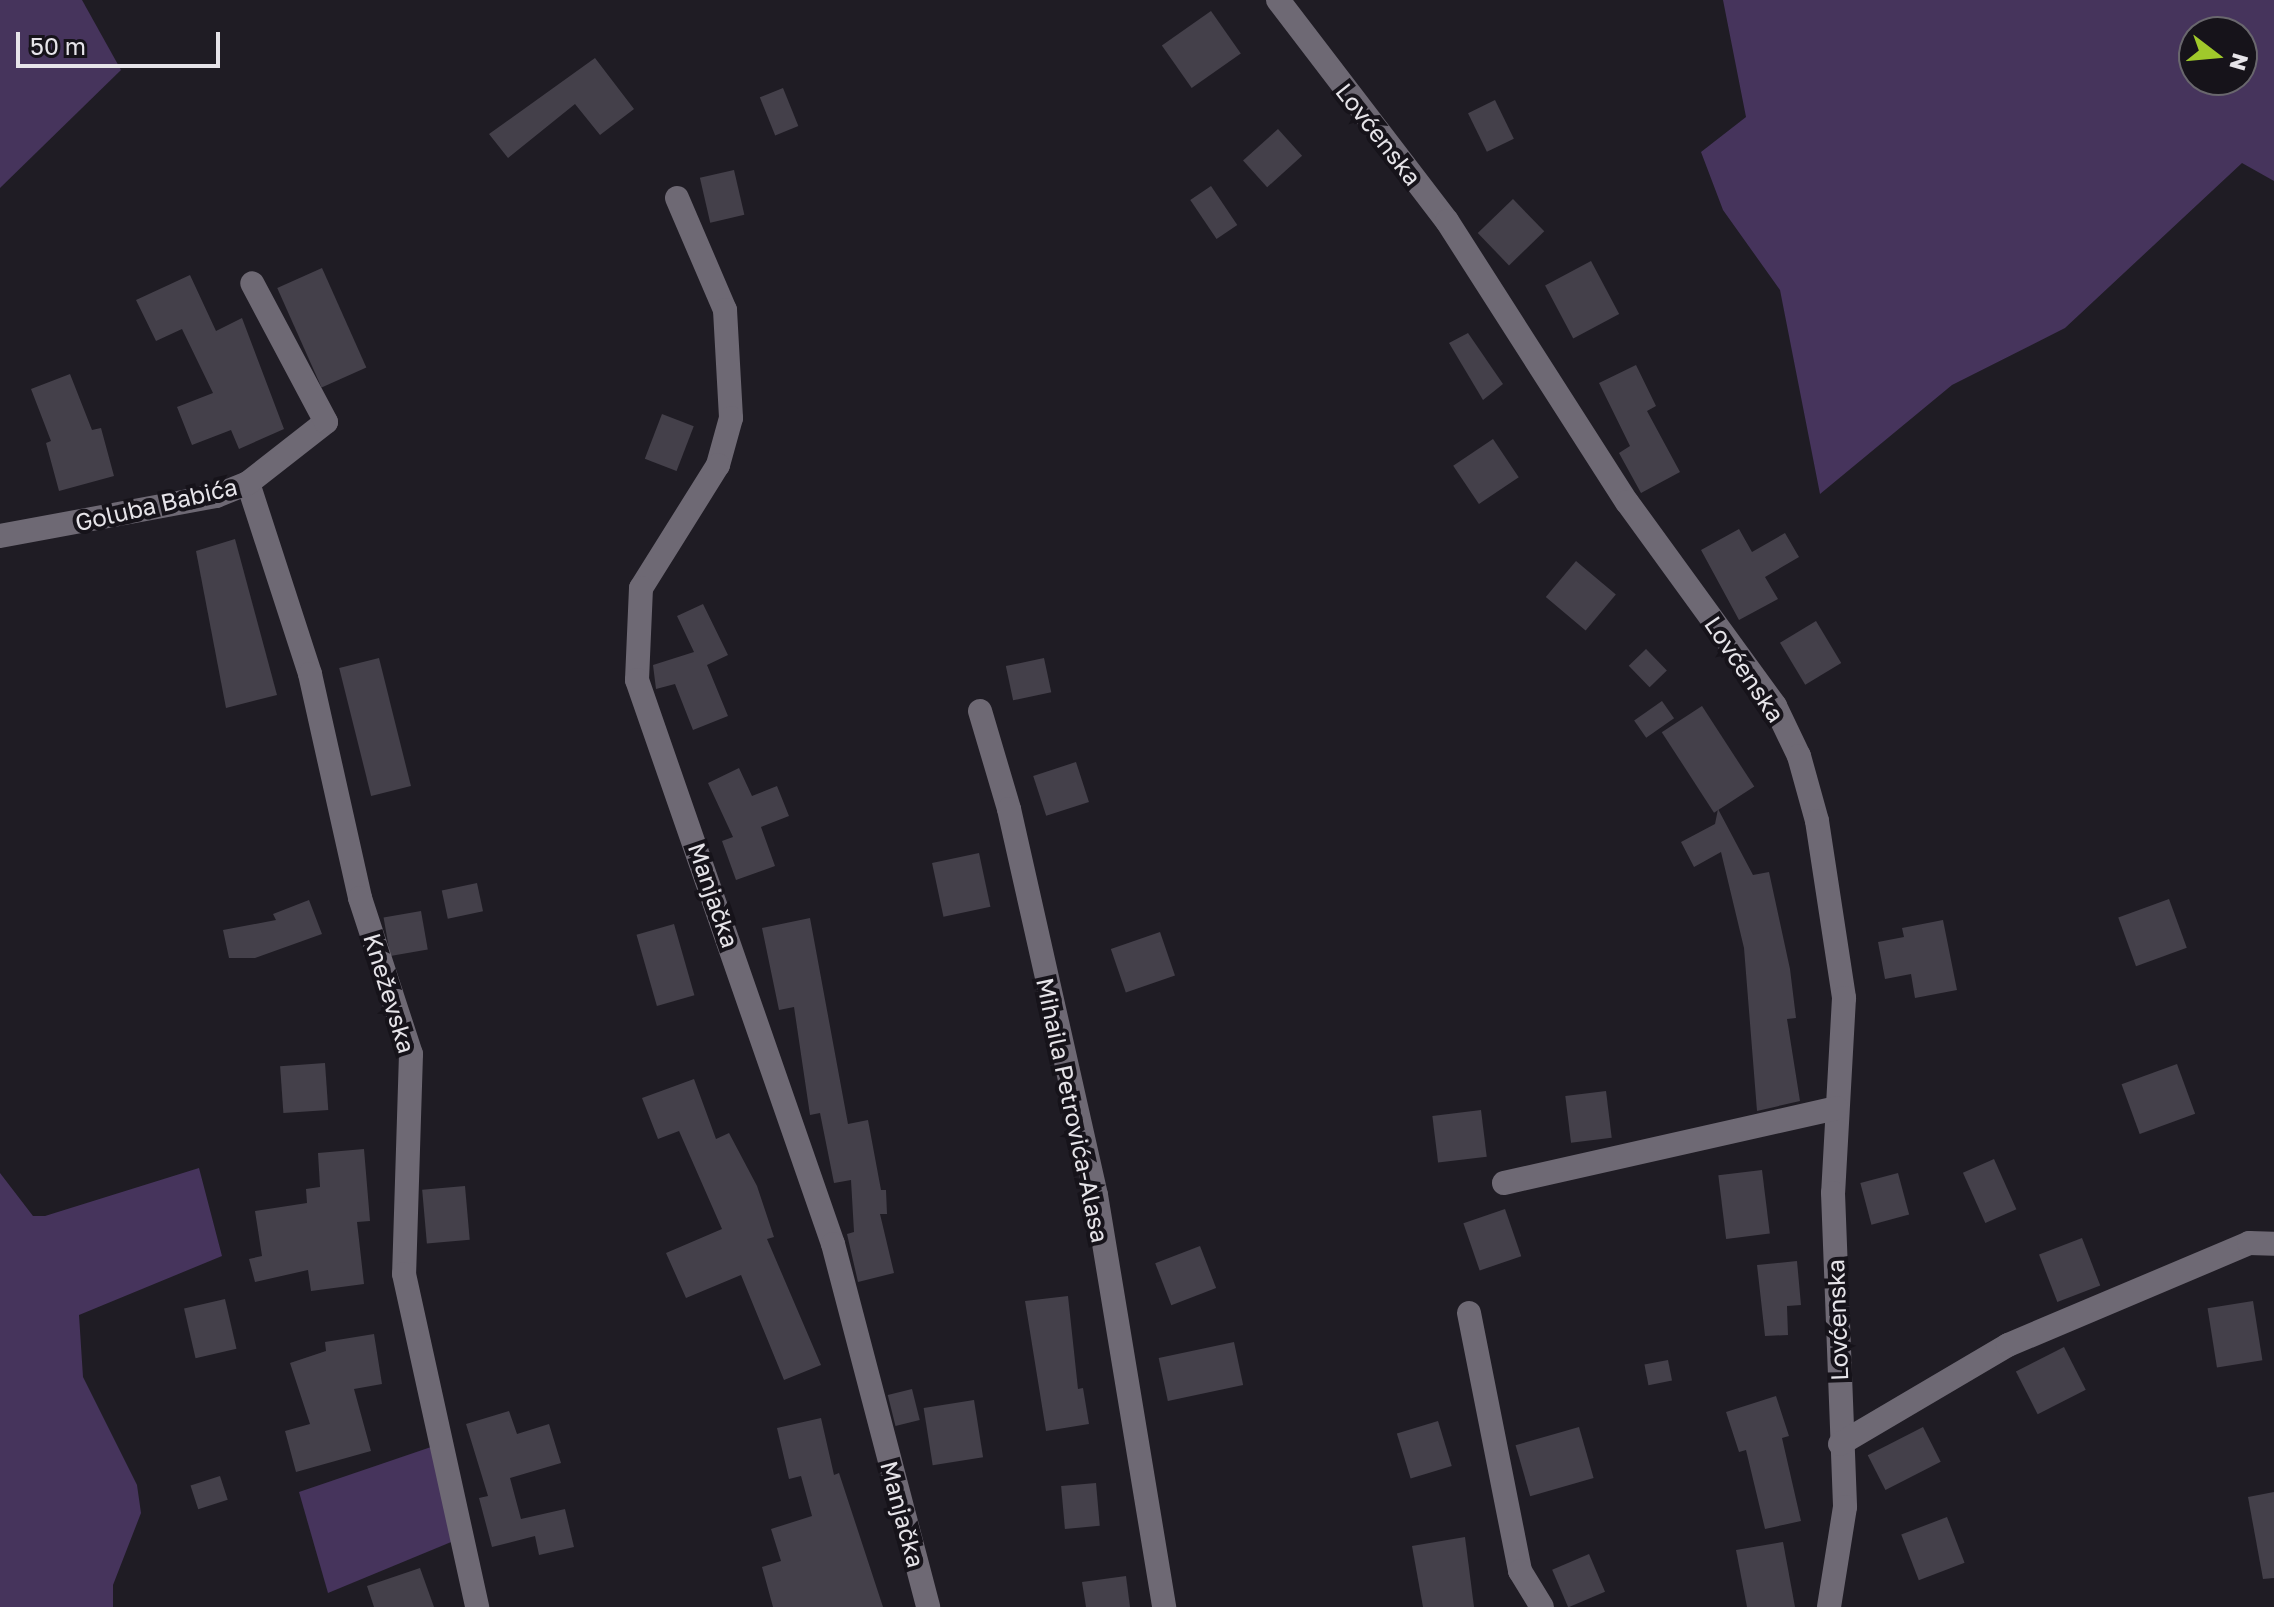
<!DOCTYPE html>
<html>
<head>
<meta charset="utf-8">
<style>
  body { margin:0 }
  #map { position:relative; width:2274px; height:1607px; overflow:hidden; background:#1f1c24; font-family:"Golos Text",sans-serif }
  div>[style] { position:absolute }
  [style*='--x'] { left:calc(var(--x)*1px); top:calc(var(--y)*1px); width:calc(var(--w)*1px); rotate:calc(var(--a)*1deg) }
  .green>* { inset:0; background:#46345c }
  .building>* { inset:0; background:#44404a; transform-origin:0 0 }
  .minor>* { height:24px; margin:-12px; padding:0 12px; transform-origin:12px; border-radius:12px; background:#6e6974 }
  span { translate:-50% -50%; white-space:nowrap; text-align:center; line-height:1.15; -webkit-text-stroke:8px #16131a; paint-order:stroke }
  .street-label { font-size:24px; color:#e6e4e9 }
  .north { position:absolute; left:2178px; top:16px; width:80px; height:80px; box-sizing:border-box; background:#16131a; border:2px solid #69676d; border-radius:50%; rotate:106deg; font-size:22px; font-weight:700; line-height:32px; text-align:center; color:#e6e4e9 }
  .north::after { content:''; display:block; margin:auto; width:28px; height:36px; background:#a0c92b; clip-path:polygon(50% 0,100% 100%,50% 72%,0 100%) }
  .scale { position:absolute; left:16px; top:32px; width:204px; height:36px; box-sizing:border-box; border:4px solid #e6e4e9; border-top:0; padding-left:10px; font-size:24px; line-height:28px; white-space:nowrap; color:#e6e4e9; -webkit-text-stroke:6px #16131a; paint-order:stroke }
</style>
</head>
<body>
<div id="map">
  <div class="green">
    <i style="clip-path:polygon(0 0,82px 0,121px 70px,0 188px)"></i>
    <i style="clip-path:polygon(evenodd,1723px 0,2274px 0,2274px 181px,2242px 163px,2065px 328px,1952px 385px,1820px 494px,1780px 290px,1723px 210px,1701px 152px,1746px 117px,1723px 0,2194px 32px,2242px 32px,2242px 80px,2194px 80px,2194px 32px)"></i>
    <i style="clip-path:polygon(199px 1168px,222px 1256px,79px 1315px,83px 1377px,137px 1485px,141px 1513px,113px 1585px,113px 1607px,0 1607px,0 1173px,33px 1216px,45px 1216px)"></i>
    <i style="clip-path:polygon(434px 1446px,456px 1540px,328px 1593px,299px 1492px)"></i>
  </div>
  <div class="building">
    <i style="left:1211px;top:11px;width:52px;height:60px;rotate:55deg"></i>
    <i style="clip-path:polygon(595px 58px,634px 109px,600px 135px,575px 104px,508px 158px,489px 134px)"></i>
    <i style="left:783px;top:88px;width:41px;height:25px;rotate:68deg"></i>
    <i style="left:1495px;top:100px;width:43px;height:30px;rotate:64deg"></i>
    <i style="left:1278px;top:129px;width:36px;height:47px;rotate:48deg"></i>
    <i style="left:734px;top:170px;width:46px;height:35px;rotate:77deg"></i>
    <i style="left:1211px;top:186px;width:47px;height:25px;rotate:56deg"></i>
    <i style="left:1513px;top:199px;width:45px;height:49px;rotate:46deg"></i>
    <i style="left:1591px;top:261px;width:60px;height:52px;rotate:62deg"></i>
    <i style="left:322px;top:268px;width:109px;height:49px;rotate:66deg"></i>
    <i style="clip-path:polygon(190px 275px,216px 331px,242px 318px,284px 429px,239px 449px,231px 430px,192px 445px,177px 407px,213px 393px,182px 329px,156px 341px,136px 300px)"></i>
    <i style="clip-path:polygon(1468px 333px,1503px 384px,1483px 400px,1449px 343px)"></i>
    <i style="clip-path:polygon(1636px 365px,1656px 406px,1647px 411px,1680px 472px,1641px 493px,1619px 453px,1630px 446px,1599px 383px)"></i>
    <i style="clip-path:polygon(70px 374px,92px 430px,101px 428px,114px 476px,59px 491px,46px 443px,51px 441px,31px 389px)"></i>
    <i style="left:662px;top:414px;width:34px;height:48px;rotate:21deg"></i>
    <i style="left:1493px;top:439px;width:46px;height:48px;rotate:56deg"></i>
    <i style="clip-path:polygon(1739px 529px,1752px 552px,1785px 533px,1799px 557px,1765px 577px,1778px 599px,1739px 620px,1701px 550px)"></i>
    <i style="clip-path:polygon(235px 539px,277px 695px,226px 708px,196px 551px)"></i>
    <i style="left:1576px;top:561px;width:52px;height:47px;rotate:40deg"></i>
    <i style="clip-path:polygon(703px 604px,728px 655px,707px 665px,728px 716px,693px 730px,675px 684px,656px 689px,653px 665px,694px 652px,677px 616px)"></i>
    <i style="left:1816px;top:621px;width:49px;height:42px;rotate:59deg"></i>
    <i style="left:1646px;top:649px;width:30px;height:24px;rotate:46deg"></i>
    <i style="left:379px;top:658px;width:132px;height:41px;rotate:76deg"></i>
    <i style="left:1044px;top:658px;width:35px;height:39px;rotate:78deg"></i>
    <i style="left:1662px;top:701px;width:21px;height:34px;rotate:55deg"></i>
    <i style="left:1702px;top:706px;width:96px;height:48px;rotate:57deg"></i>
    <i style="left:1076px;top:762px;width:42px;height:45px;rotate:72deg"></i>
    <i style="clip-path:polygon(739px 768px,752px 796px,777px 786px,789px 816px,761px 827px,775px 866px,736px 880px,722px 841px,733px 837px,708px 783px)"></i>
    <i style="clip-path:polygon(1718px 809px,1753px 875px,1769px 872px,1790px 969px,1796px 1018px,1787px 1019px,1800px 1101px,1757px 1111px,1744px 948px,1721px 852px,1694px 867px,1681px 842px,1715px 824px)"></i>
    <i style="left:979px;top:853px;width:55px;height:48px;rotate:78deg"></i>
    <i style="left:477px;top:883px;width:29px;height:36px;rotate:78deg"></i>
    <i style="left:2169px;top:899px;width:52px;height:54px;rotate:70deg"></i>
    <i style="clip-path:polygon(309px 900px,322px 934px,255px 958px,229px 958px,223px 930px,276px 920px,273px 914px)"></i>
    <i style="left:421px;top:911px;width:39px;height:38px;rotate:80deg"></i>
    <i style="clip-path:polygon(810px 918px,848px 1124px,868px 1120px,881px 1190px,886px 1190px,887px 1214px,880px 1214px,894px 1273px,858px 1282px,847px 1234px,854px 1232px,851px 1180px,834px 1183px,820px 1113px,810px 1115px,794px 1007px,779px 1010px,762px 928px)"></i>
    <i style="clip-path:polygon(1943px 920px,1957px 990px,1915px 998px,1911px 974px,1885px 979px,1878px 942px,1904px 937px,1902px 928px)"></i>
    <i style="left:674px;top:924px;width:74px;height:39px;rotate:74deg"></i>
    <i style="left:1160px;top:932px;width:46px;height:52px;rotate:71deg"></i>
    <i style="left:325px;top:1063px;width:47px;height:45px;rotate:86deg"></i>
    <i style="left:2177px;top:1064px;width:53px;height:59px;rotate:70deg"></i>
    <i style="clip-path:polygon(694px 1079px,716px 1139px,729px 1133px,757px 1186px,774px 1237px,767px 1239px,821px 1365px,784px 1380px,741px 1275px,686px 1298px,666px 1253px,722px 1229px,679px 1131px,658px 1139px,642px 1098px)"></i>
    <i style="left:1606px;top:1091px;width:47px;height:41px;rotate:83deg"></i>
    <i style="left:1481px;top:1110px;width:47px;height:49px;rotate:83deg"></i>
    <i style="clip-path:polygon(364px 1149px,370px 1221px,357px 1222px,364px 1284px,311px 1291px,308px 1270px,255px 1282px,249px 1259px,262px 1256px,255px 1211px,307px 1203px,306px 1189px,320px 1187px,318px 1153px)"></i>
    <i style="left:1994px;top:1159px;width:55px;height:34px;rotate:66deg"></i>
    <i style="left:1762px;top:1170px;width:64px;height:44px;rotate:83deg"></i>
    <i style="left:1898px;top:1173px;width:43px;height:39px;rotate:75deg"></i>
    <i style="left:465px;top:1186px;width:54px;height:43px;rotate:85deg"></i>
    <i style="left:1505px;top:1209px;width:50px;height:44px;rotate:71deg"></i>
    <i style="left:2082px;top:1238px;width:51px;height:46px;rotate:69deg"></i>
    <i style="left:1200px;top:1246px;width:45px;height:48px;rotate:69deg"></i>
    <i style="clip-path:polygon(1797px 1261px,1801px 1305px,1787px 1306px,1788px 1335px,1765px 1336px,1757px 1265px)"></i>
    <i style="clip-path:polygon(1068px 1296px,1078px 1389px,1083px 1388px,1089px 1424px,1046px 1431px,1025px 1301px)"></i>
    <i style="left:225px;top:1299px;width:51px;height:42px;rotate:77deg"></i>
    <i style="left:2253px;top:1301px;width:60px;height:46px;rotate:81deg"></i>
    <i style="clip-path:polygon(374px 1334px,382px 1384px,354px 1389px,371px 1451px,296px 1472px,285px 1431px,310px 1424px,290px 1363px,326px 1351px,325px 1342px)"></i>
    <i style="left:1234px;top:1342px;width:44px;height:77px;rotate:78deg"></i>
    <i style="left:2064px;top:1347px;width:48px;height:54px;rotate:63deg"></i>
    <i style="left:1668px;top:1360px;width:21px;height:24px;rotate:79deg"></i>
    <i style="left:912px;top:1389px;width:32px;height:25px;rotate:76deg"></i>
    <i style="clip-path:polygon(1776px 1396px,1789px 1436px,1782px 1438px,1801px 1521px,1765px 1529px,1746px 1450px,1739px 1452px,1726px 1412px)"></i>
    <i style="left:974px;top:1400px;width:58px;height:51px;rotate:81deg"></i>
    <i style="clip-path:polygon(509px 1411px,517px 1434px,549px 1424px,561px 1463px,510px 1478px,521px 1519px,565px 1509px,574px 1547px,539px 1555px,535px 1536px,492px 1547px,479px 1498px,488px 1496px,466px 1424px)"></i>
    <i style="clip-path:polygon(821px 1418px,834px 1475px,839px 1473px,883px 1607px,773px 1607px,762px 1567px,781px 1561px,771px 1529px,812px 1516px,801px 1476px,789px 1479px,777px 1428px)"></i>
    <i style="left:1438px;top:1421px;width:47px;height:43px;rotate:73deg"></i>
    <i style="left:1579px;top:1427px;width:53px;height:66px;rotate:74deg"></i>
    <i style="left:1923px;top:1427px;width:39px;height:62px;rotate:63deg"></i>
    <i style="left:220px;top:1476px;width:25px;height:31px;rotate:72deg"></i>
    <i style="left:1096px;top:1483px;width:43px;height:35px;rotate:85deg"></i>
    <i style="clip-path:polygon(2274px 1492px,2274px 1578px,2263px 1579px,2248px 1497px)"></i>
    <i style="left:1947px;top:1517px;width:49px;height:49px;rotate:69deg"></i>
    <i style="clip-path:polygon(1465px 1537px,1474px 1607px,1423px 1607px,1412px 1546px)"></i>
    <i style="clip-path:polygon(1783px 1542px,1795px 1607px,1747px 1607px,1736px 1550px)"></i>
    <i style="left:1589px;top:1554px;width:41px;height:40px;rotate:67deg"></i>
    <i style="clip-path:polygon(420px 1568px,434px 1607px,374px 1607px,367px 1586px)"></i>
    <i style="clip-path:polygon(1126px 1576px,1130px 1607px,1086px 1607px,1082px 1582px)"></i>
  </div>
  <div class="minor">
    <i style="--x:1278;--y:0;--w:278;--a:52.6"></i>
    <i style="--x:1447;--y:221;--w:334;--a:57.4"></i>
    <i style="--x:1627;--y:502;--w:252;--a:54"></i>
    <i style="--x:1775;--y:706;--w:55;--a:64.4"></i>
    <i style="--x:1799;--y:756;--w:67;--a:74.5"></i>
    <i style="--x:1817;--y:821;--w:179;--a:81.3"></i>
    <i style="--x:1844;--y:998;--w:195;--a:93.2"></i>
    <i style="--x:1833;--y:1193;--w:314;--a:87.8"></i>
    <i style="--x:1845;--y:1507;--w:101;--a:99.1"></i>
    <i style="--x:677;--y:198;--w:122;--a:66.8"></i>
    <i style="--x:725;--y:310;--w:108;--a:86.8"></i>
    <i style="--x:731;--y:418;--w:49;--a:105.5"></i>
    <i style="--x:718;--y:465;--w:145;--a:122"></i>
    <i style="--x:641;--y:588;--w:92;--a:92.5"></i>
    <i style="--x:637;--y:680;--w:597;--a:70.84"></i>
    <i style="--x:833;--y:1244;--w:375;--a:75.3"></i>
    <i style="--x:248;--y:483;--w:201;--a:72"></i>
    <i style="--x:310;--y:674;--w:230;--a:77.4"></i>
    <i style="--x:360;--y:898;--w:164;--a:71.9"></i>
    <i style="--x:411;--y:1054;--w:220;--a:91.8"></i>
    <i style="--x:404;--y:1274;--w:341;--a:77.6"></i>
    <i style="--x:0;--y:536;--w:220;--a:-10.5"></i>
    <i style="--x:216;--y:496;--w:35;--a:-22"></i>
    <i style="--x:248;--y:483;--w:99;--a:-38"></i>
    <i style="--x:326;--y:422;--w:157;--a:-118"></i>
    <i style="--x:980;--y:711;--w:102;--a:73.5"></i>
    <i style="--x:1009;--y:809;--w:396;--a:77.3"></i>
    <i style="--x:1096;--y:1195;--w:418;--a:80.6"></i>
    <i style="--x:1504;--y:1183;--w:341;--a:-12.7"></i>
    <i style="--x:1469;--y:1313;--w:263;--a:78.8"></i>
    <i style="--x:1520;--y:1571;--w:42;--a:58.6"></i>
    <i style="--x:1840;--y:1444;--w:195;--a:-30.5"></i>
    <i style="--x:2008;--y:1345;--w:262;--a:-22.9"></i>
    <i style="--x:2249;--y:1243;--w:25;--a:2"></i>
  </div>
  <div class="street-label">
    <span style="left:1379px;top:134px;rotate:52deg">Lovćenska</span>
    <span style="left:156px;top:504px;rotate:-13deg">Goluba Babića</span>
    <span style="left:1745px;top:669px;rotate:56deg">Lovćenska</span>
    <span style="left:714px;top:895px;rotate:71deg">Manjačka</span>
    <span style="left:390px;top:993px;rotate:73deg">Kneževska</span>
    <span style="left:1073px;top:1110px;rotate:78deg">Mihaila Petrovića-Alasa</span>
    <span style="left:1837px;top:1320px;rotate:-92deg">Lovćenska</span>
    <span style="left:903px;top:1514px;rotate:75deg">Manjačka</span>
  </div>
  <div class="north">N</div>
  <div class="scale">50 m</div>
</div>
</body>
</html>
